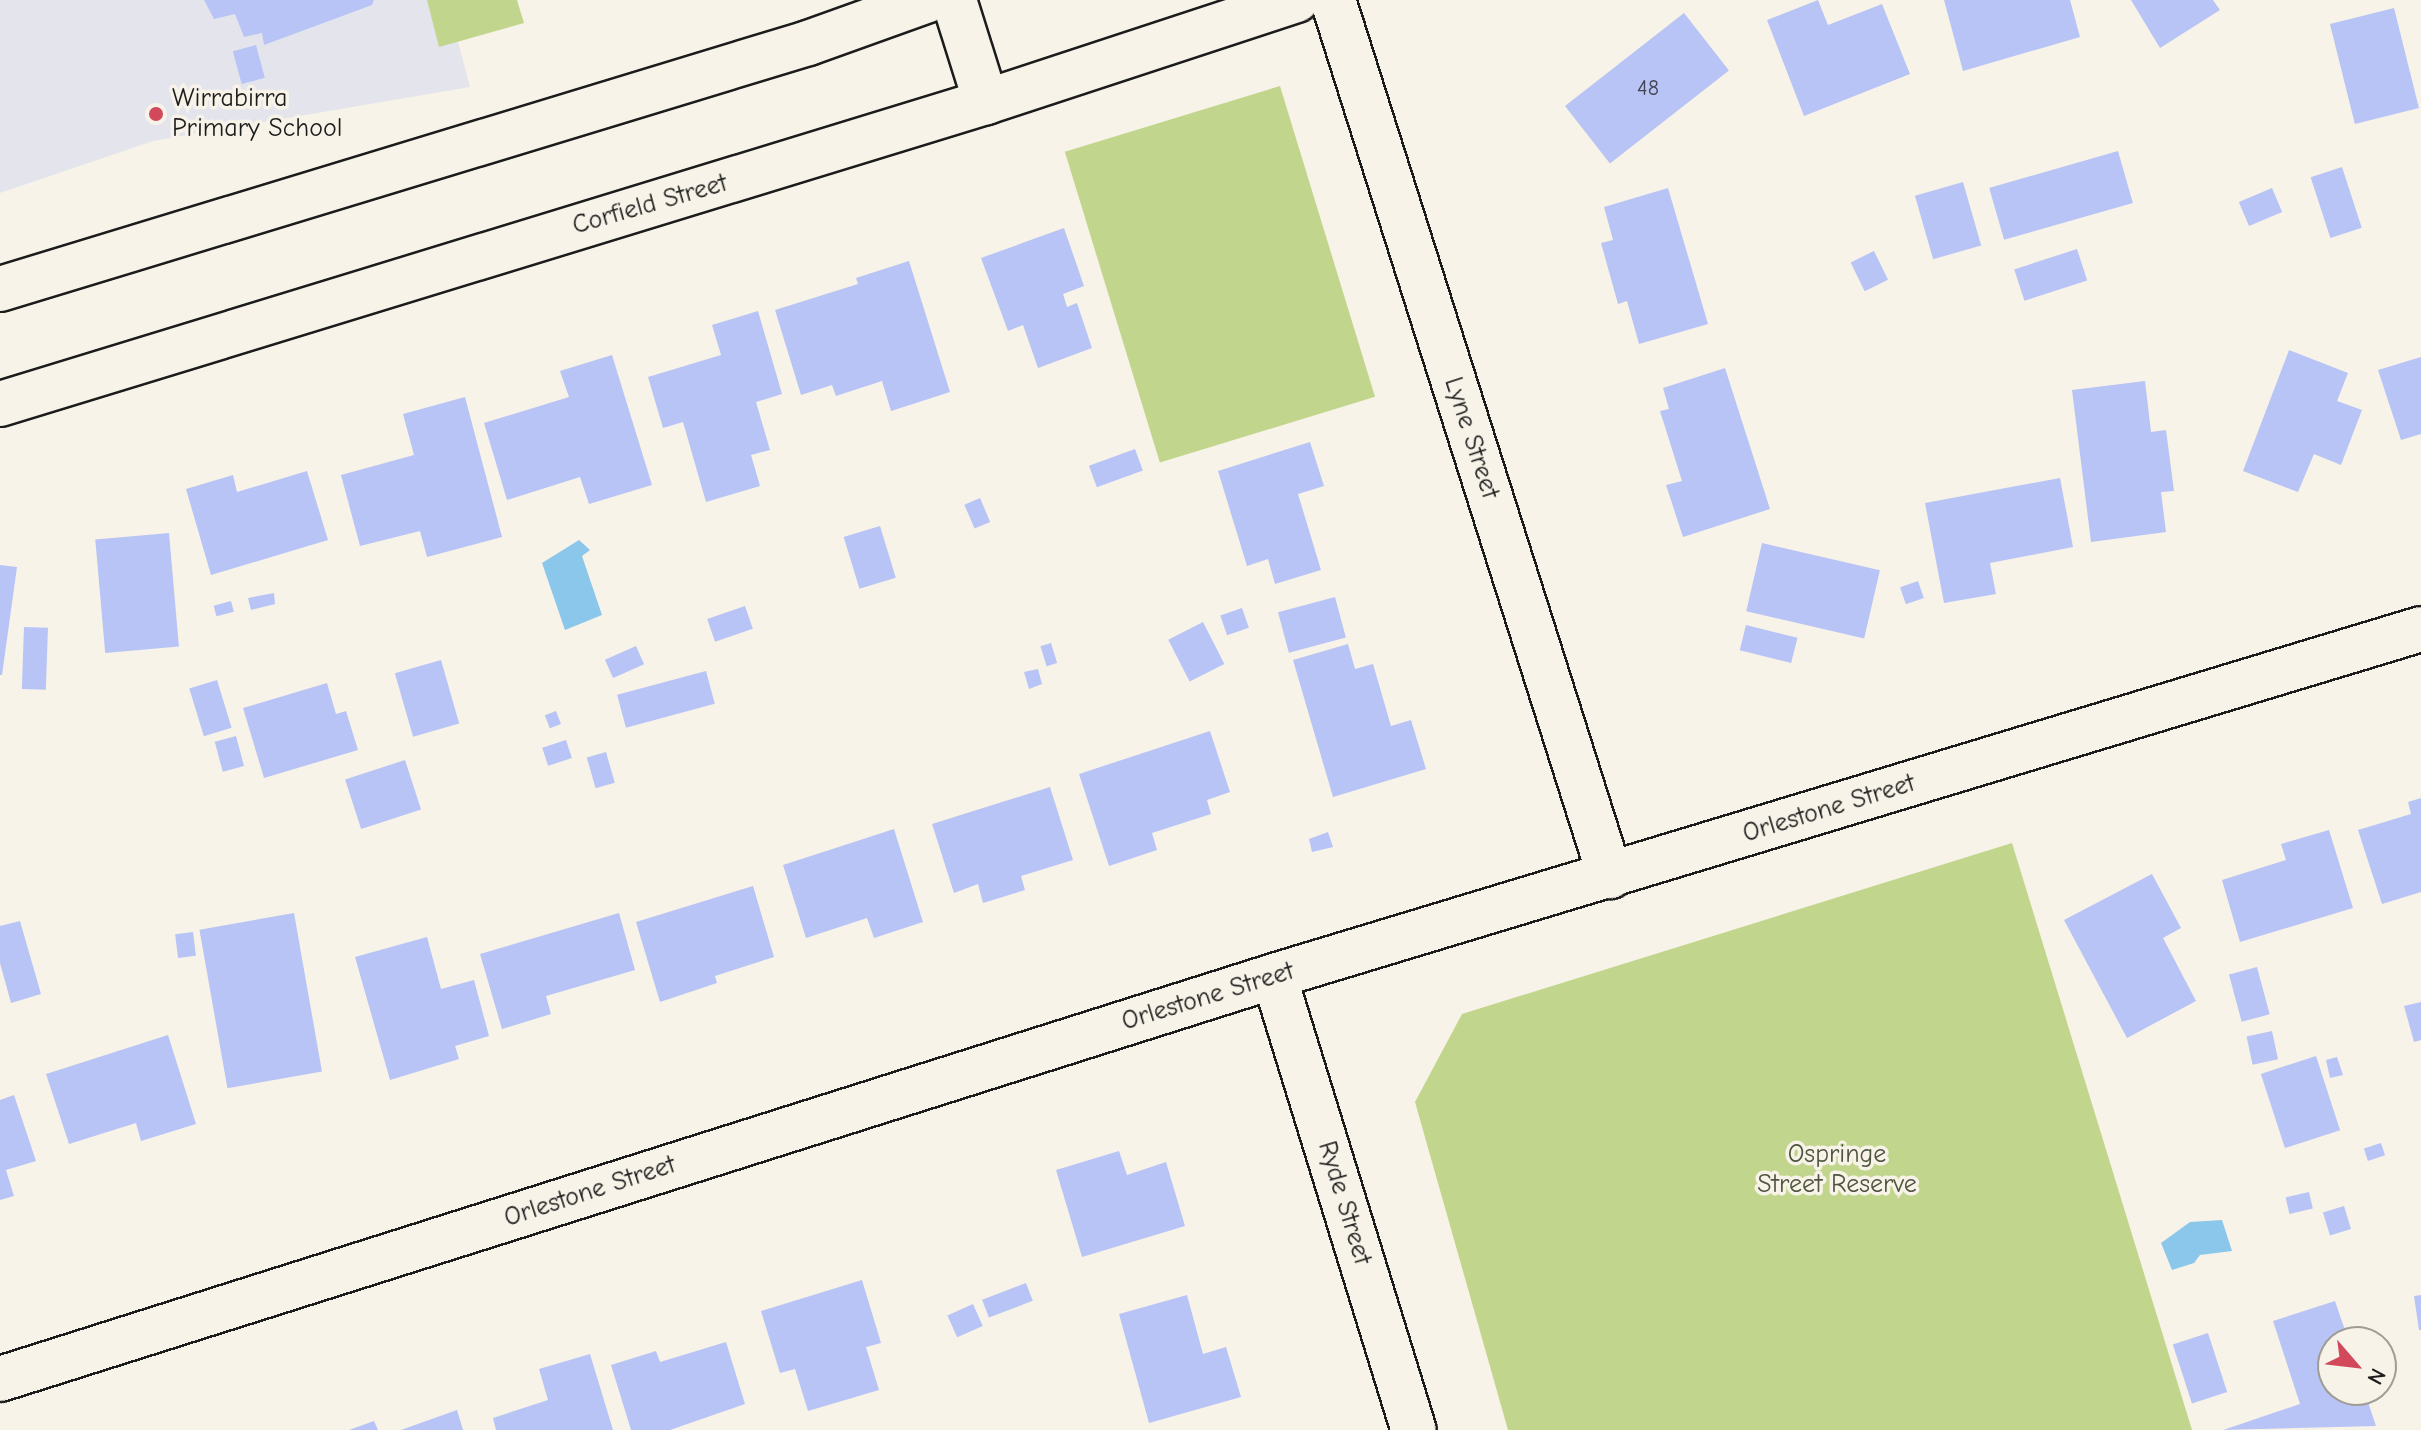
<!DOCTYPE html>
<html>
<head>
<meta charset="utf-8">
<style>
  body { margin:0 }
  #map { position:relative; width:2421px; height:1430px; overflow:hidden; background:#f7f3e8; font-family:"Comic Neue",sans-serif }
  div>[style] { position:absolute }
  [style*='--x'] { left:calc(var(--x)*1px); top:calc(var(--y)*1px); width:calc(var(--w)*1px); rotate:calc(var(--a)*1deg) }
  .built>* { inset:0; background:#e4e5ec }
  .green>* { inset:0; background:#c1d68c; transform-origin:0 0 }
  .water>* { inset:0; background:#8bc7eb }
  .building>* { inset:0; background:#b8c4f5; transform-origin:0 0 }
  .roads { filter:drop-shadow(2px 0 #1c1c1c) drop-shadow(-2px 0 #1c1c1c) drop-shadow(0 2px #1c1c1c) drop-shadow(0 -2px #1c1c1c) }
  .street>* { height:44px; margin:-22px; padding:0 22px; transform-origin:22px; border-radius:22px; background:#f7f3e8 }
  .primary>* { height:44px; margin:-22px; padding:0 22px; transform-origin:22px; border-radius:22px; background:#f7f3e8 }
  .dots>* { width:22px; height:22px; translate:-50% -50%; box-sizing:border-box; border:4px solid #f7f3e8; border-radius:50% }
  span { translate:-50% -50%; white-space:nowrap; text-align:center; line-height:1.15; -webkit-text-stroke:7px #f7f3e8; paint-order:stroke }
  .number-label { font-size:22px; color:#434652 }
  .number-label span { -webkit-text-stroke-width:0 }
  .poi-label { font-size:26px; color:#1c1c1c }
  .left { translate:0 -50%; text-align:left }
  .street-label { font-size:26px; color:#1c1c1c }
  .park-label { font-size:26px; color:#4e543e }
  .north { position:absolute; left:2317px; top:1326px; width:80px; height:80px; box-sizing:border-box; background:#f7f3e8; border:2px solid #9f9d96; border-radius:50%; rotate:118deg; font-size:22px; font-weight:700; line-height:32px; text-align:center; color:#1c1c1c }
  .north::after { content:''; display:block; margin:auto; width:28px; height:36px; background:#d1495b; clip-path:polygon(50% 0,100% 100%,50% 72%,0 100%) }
</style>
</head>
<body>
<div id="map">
  <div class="built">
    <i style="clip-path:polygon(0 0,447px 0,470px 87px,153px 141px,0 193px)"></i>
  </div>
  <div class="green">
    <i style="clip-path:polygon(427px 0,517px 0,524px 23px,439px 47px)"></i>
    <i style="left:1280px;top:86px;width:325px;height:225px;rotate:73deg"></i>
    <i style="clip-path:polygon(2012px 843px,2192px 1430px,1508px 1430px,1415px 1102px,1462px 1014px)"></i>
  </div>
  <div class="water">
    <i style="clip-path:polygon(579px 540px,590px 550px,582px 556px,602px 615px,565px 630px,542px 563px)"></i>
    <i style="clip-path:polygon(2222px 1220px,2232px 1251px,2200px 1255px,2194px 1263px,2172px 1270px,2161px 1243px,2190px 1222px)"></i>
  </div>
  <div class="building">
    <i style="clip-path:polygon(204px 0,374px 0,372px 5px,264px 45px,262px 33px,244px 37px,235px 14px,214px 19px)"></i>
    <i style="clip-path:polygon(1818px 0,1828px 25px,1882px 4px,1910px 74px,1804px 116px,1767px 20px)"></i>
    <i style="clip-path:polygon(1944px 0,2070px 0,2080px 37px,1963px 71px)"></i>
    <i style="clip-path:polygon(2131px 0,2213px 0,2220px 10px,2160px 48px)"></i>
    <i style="left:2394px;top:8px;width:103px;height:66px;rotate:76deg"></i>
    <i style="left:1684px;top:13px;width:73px;height:151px;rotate:52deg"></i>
    <i style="left:256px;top:45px;width:34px;height:24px;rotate:75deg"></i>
    <i style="left:2118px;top:151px;width:54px;height:134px;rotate:74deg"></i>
    <i style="left:2342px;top:167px;width:64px;height:33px;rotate:72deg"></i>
    <i style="left:1963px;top:182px;width:66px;height:50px;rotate:74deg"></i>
    <i style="clip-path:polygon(1668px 188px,1708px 324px,1639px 344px,1627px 301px,1618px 304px,1601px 243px,1613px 240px,1604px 207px)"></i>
    <i style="left:2272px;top:188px;width:26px;height:36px;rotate:67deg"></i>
    <i style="clip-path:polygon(1064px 228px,1084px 286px,1063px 294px,1067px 307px,1077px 303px,1092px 348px,1038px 368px,1023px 325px,1008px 331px,981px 258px)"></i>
    <i style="left:2077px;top:249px;width:33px;height:66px;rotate:72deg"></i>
    <i style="left:1874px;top:251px;width:32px;height:26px;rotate:64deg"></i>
    <i style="clip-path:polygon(909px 261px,950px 392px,891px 411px,882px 381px,836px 396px,832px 385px,801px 395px,775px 310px,858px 284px,856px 278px)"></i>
    <i style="clip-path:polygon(758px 311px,782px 394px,756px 402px,770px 450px,751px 455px,760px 486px,706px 502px,683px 422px,663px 428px,648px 377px,721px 355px,712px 325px)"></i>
    <i style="clip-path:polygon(2289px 350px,2348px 373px,2337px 401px,2362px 410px,2341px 465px,2314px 454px,2298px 492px,2243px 471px)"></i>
    <i style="clip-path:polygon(612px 355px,652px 485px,589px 504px,580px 477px,507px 500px,484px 423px,569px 397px,560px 371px)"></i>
    <i style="clip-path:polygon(2421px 357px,2421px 434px,2401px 440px,2378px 370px)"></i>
    <i style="clip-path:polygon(1725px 368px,1770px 509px,1683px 537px,1666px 485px,1682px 481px,1660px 411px,1669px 409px,1663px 388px)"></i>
    <i style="clip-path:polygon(2145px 381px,2151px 432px,2166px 430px,2174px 491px,2161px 492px,2166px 532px,2091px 542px,2072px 390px)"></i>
    <i style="clip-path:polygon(465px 397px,502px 537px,427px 557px,420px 531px,360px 546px,341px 475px,414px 455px,403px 414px)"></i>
    <i style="clip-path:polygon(1310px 442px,1324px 486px,1298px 494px,1321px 570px,1275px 584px,1268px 559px,1247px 566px,1218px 471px)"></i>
    <i style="left:1135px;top:449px;width:23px;height:49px;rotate:70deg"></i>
    <i style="clip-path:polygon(307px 471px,328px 540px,211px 575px,186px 489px,233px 475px,237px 492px)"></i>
    <i style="clip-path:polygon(2060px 478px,2073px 547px,1990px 563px,1996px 594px,1944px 603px,1925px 503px)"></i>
    <i style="left:980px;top:498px;width:26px;height:17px;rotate:67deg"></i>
    <i style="left:880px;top:526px;width:54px;height:38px;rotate:73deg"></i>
    <i style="left:169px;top:533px;width:114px;height:74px;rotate:85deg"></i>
    <i style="left:1762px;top:543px;width:121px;height:70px;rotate:13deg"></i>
    <i style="clip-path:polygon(0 565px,17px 567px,2px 675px,0 675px)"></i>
    <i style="left:1918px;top:581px;width:18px;height:19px;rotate:71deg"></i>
    <i style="clip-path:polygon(274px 593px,275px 604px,251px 610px,248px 598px)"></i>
    <i style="left:1335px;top:597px;width:42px;height:59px;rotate:75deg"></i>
    <i style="left:231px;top:601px;width:11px;height:18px;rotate:75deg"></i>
    <i style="left:745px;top:606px;width:24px;height:40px;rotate:71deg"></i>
    <i style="left:1242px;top:608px;width:21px;height:23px;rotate:71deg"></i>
    <i style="left:1203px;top:622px;width:47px;height:39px;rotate:63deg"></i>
    <i style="left:1746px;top:625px;width:53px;height:26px;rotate:14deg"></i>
    <i style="left:24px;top:627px;width:24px;height:62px;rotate:2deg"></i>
    <i style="left:1051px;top:643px;width:21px;height:11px;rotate:73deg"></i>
    <i style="clip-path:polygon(1348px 644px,1355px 669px,1373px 664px,1391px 726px,1411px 720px,1426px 769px,1333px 797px,1293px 660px)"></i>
    <i style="left:636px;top:646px;width:20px;height:34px;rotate:66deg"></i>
    <i style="left:441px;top:660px;width:66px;height:48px;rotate:74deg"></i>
    <i style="clip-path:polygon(1038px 669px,1042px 684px,1029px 689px,1024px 672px)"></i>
    <i style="left:706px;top:671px;width:34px;height:92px;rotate:75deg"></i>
    <i style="left:217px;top:680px;width:50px;height:29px;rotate:73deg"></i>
    <i style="clip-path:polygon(327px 683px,336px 714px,346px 711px,358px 750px,264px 778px,243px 708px)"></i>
    <i style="left:556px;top:711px;width:14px;height:12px;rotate:69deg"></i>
    <i style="clip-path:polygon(1210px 731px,1230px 792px,1207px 800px,1211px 814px,1152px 833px,1157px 850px,1109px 866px,1079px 774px)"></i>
    <i style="left:236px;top:736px;width:31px;height:22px;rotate:75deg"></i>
    <i style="left:566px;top:740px;width:19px;height:25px;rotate:72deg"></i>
    <i style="left:606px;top:752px;width:32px;height:20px;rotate:74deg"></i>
    <i style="left:405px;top:760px;width:52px;height:63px;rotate:72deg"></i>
    <i style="clip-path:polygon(1050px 787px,1073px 860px,1021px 876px,1025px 890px,983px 903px,978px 884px,954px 893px,932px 824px)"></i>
    <i style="clip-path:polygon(2421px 798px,2421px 892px,2382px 904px,2358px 830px,2411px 814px,2408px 802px)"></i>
    <i style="clip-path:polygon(894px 829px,923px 922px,874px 938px,867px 918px,806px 938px,783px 865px)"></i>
    <i style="clip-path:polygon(2329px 830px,2353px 908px,2240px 942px,2222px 880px,2286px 860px,2281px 844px)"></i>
    <i style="clip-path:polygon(1328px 832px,1333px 847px,1312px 852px,1309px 839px)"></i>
    <i style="clip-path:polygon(2152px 874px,2181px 928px,2163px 938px,2196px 1001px,2127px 1038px,2064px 920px)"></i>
    <i style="clip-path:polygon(753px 886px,774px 957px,715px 976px,717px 983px,660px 1002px,636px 922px)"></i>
    <i style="left:294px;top:913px;width:161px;height:96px;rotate:80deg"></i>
    <i style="clip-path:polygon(619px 913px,635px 970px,546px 996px,551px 1014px,502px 1029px,480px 954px)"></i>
    <i style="clip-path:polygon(20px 921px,41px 994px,11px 1003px,0 963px,0 926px)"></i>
    <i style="left:193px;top:932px;width:24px;height:18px;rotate:83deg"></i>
    <i style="clip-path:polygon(427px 937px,441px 989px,474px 980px,489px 1036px,455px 1046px,459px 1059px,390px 1080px,355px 957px)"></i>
    <i style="left:2257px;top:967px;width:49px;height:29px;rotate:75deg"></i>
    <i style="clip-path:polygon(2421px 1002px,2421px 1040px,2414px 1042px,2404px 1006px)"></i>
    <i style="left:2272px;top:1031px;width:29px;height:26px;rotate:78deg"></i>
    <i style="clip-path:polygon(168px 1035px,196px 1124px,141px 1141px,136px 1123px,69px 1144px,46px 1074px)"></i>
    <i style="left:2316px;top:1056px;width:78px;height:58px;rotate:72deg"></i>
    <i style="clip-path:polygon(2337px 1057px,2343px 1075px,2330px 1078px,2326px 1060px)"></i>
    <i style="clip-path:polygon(14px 1095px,36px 1161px,6px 1170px,14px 1196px,0 1200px,0 1100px)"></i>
    <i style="left:2381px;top:1143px;width:13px;height:18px;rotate:72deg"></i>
    <i style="clip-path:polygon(1119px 1151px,1127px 1175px,1166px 1162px,1185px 1226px,1082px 1257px,1056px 1170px)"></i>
    <i style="left:2309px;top:1192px;width:17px;height:24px;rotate:77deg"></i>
    <i style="left:2344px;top:1206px;width:24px;height:22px;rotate:73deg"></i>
    <i style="clip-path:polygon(862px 1280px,881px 1343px,866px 1347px,879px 1390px,808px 1411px,795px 1369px,780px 1373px,761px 1311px)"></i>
    <i style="left:1026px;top:1283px;width:19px;height:47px;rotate:69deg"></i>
    <i style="clip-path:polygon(1187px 1295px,1203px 1354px,1226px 1347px,1241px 1397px,1149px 1423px,1119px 1314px)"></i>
    <i style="clip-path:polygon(2421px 1295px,2421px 1330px,2419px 1330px,2414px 1296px)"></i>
    <i style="clip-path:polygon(2335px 1301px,2349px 1342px,2333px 1342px,2333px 1390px,2364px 1390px,2376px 1426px,2223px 1430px,2300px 1404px,2273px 1321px)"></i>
    <i style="left:973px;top:1304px;width:24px;height:28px;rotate:66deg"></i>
    <i style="left:2208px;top:1333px;width:62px;height:37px;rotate:72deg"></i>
    <i style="clip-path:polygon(726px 1342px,745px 1404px,670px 1430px,631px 1430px,611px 1365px,656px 1351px,660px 1362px)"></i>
    <i style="clip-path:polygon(590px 1354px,613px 1430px,496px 1430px,493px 1418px,548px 1400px,539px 1369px)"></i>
    <i style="clip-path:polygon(457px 1410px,463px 1430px,401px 1430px)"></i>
    <i style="clip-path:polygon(374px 1421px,378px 1430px,349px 1430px)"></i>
  </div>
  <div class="roads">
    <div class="street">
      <i style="--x:954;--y:0;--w:107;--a:72.6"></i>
      <i style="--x:1333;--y:0;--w:919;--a:72.45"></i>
      <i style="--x:1274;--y:976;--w:475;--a:72.9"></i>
      <i style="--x:0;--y:1379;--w:1336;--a:-17.55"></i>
      <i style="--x:1274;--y:976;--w:1198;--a:-16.83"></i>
    </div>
    <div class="primary">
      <i style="--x:0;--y:289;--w:845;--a:-16.93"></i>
      <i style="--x:808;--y:43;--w:127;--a:-19.7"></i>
      <i style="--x:0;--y:404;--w:1031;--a:-17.03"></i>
      <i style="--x:986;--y:102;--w:327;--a:-18.2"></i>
    </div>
  </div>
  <div class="dots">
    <i style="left:156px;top:114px;background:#d1495b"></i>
  </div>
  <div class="number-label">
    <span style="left:1648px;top:89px">48</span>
  </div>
  <div class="poi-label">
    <span class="left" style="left:172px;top:114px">Wirrabirra<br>Primary School</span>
  </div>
  <div class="street-label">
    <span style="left:650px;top:205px;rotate:-16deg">Corfield Street</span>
    <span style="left:1471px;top:438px;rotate:72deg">Lyne Street</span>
    <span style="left:1829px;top:809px;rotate:-17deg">Orlestone Street</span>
    <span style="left:1208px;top:997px;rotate:-17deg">Orlestone Street</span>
    <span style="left:590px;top:1192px;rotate:-18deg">Orlestone Street</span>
    <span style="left:1344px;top:1203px;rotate:73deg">Ryde Street</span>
  </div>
  <div class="park-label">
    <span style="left:1837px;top:1170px">Ospringe<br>Street Reserve</span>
  </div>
  <div class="north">N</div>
</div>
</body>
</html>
